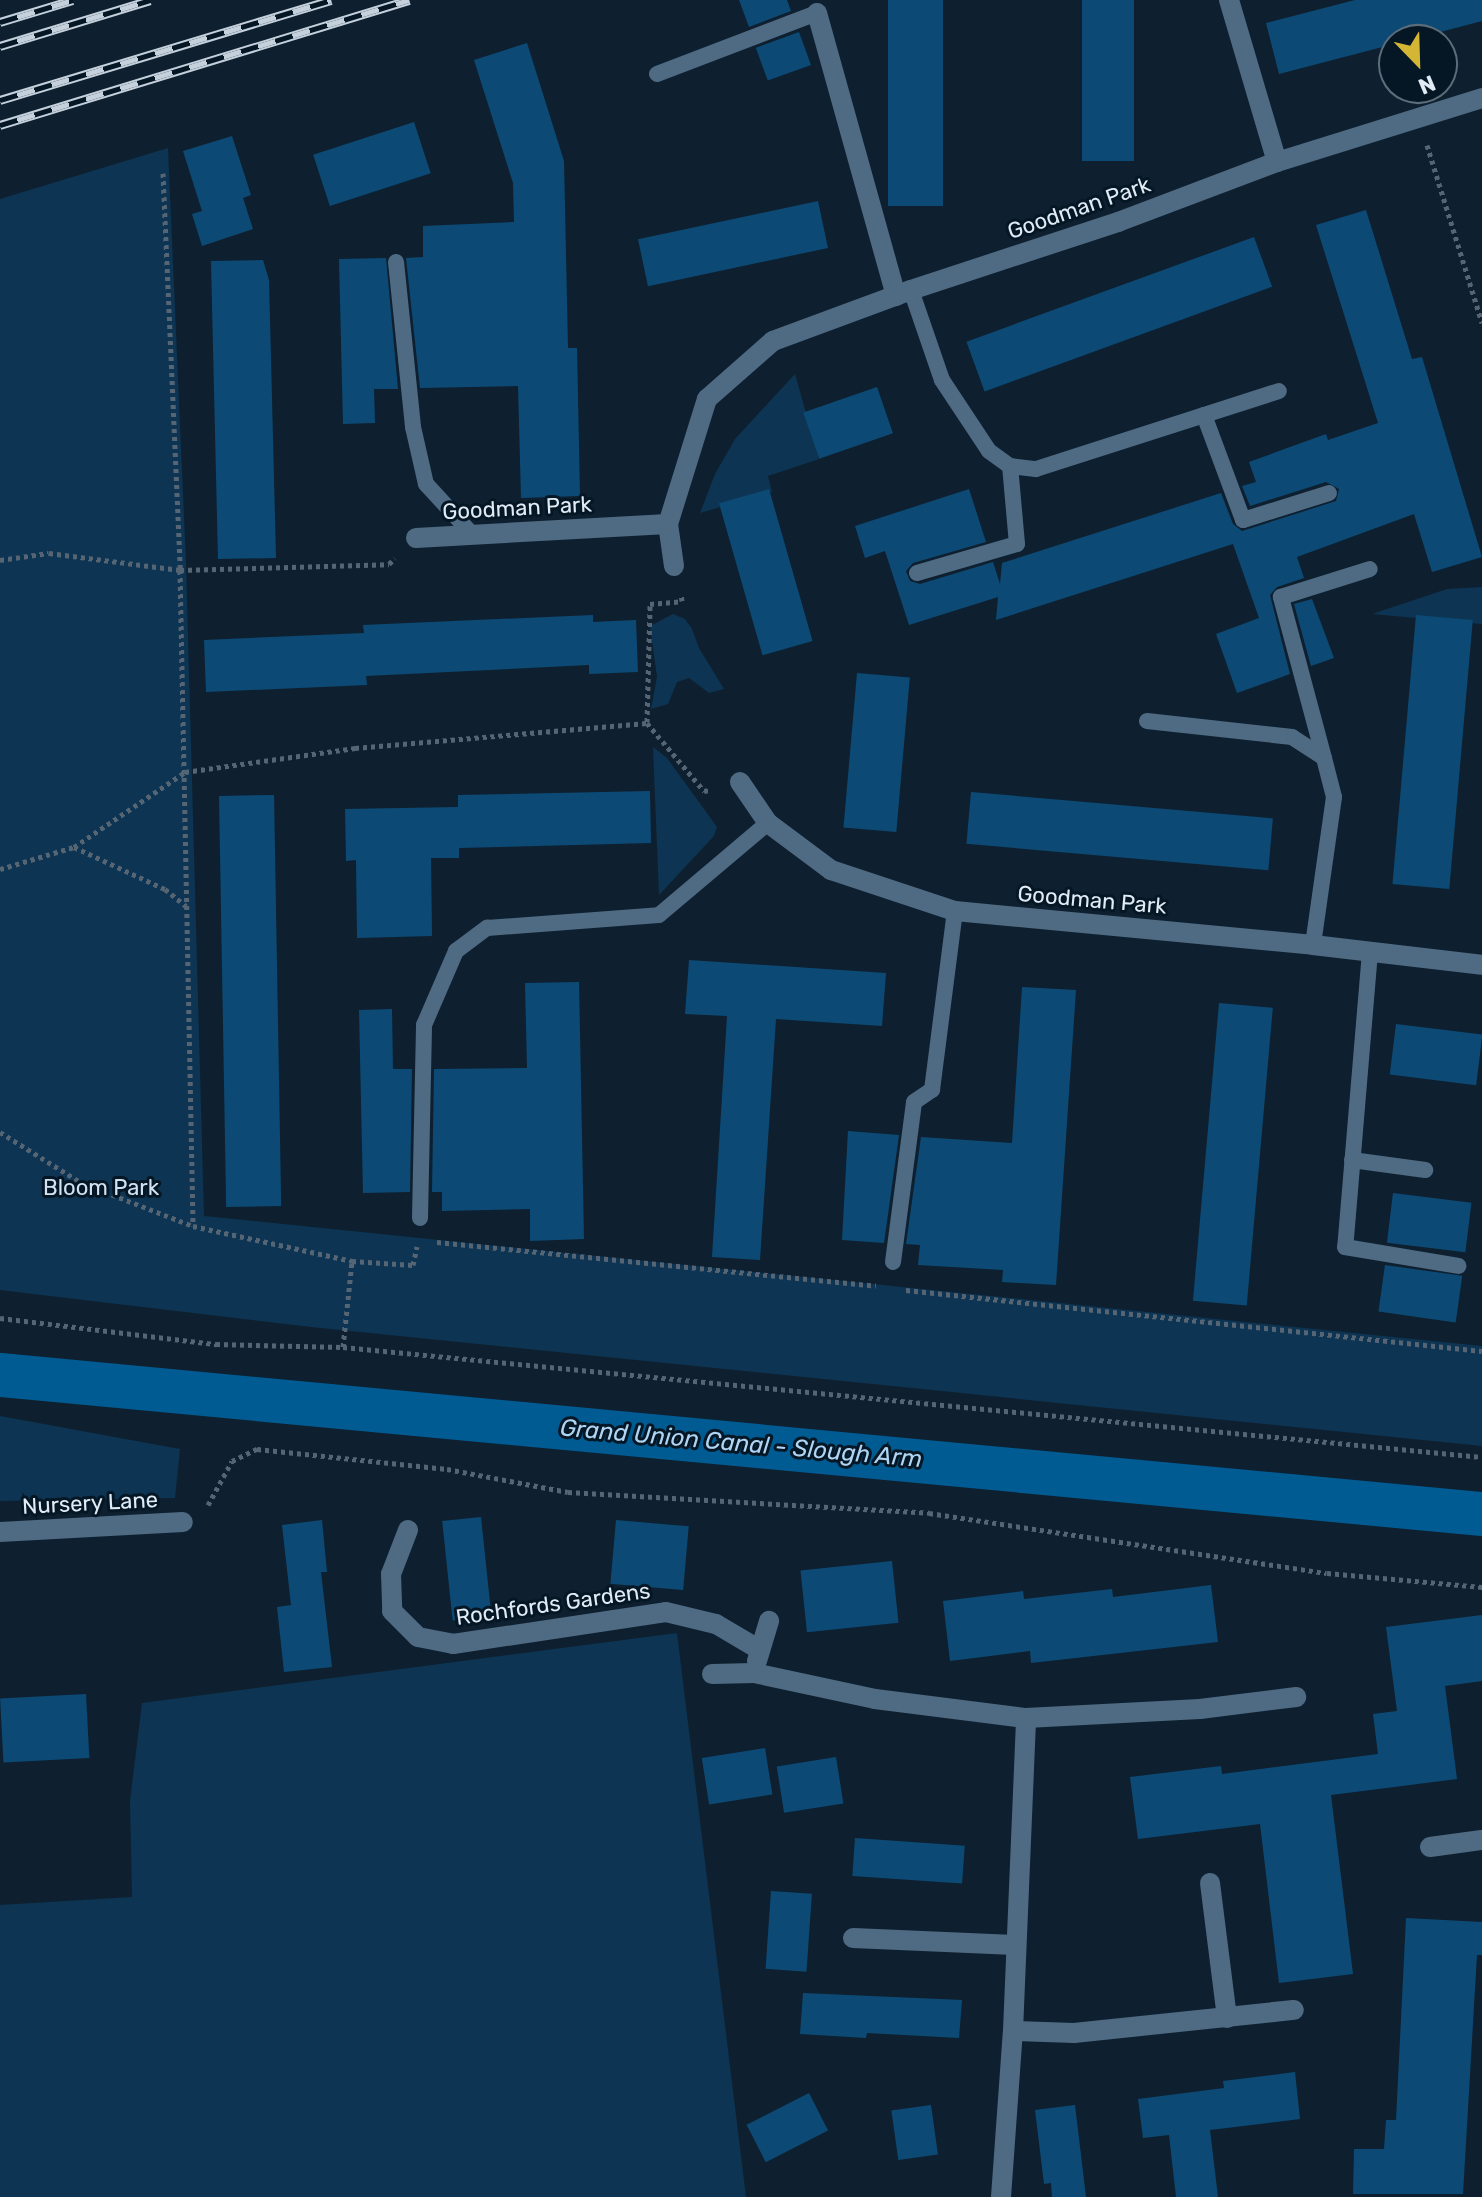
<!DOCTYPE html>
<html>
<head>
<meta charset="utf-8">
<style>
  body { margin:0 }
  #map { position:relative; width:1482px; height:2197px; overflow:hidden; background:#0e202f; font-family:Rubik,sans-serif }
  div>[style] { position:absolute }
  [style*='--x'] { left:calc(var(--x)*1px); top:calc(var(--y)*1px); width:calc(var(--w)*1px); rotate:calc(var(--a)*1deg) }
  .green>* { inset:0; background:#0d3452 }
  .canal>* { height:44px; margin:-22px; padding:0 22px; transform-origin:22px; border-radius:22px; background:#005b92 }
  .building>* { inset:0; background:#0c4a75; transform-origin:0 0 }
  .path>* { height:5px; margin-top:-2.5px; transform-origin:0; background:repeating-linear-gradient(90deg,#566573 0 4px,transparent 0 8px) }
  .lane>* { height:16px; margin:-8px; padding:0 8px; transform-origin:8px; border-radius:8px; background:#4f6b84 }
  .street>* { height:20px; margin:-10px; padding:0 10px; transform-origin:10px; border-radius:10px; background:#4f6b84 }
  .rail>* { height:9px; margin-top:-4.5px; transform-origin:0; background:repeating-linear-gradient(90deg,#051725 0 18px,#c4d0db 0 36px); box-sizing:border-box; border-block:2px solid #c4d0db }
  span { translate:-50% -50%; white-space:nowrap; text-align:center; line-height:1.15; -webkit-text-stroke:6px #051725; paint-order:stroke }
  .street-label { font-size:22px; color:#e0ebf6 }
  .park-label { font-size:22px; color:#d1e3f3 }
  .water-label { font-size:24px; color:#b0d4f4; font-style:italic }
  .north { position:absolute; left:1378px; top:24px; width:80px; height:80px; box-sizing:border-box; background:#051725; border:2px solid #5d6c79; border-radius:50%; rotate:157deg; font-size:22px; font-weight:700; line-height:32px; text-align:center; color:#e0ebf6 }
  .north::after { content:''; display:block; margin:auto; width:28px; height:36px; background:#d4b635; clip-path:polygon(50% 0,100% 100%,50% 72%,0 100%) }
</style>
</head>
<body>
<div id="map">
  <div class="green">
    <i style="clip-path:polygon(168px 148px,186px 563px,204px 1216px,1482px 1346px,1482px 1446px,311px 1327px,0 1290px,0 199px)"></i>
    <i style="clip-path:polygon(795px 374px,819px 459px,768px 476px,772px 492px,700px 513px,715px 474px,735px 439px)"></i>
    <i style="clip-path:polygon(1482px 587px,1482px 624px,1372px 614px,1447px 589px)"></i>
    <i style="clip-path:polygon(673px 614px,685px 619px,692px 629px,699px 648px,724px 689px,709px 693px,689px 678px,677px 682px,668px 704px,651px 709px,657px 677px,650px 626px)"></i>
    <i style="clip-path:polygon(653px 747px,667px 758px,717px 827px,714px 836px,659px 895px)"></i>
    <i style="clip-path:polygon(0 1416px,180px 1449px,175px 1498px,0 1501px)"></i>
    <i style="clip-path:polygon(677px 1633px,746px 2197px,0 2197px,0 1905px,132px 1897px,130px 1801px,142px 1703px)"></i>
  </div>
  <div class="canal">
    <i style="--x:0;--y:1375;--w:1489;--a:5.36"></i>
  </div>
  <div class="building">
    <i style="clip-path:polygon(739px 0,787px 0,791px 11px,749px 27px)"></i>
    <i style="left:888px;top:0;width:55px;height:206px"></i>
    <i style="left:1082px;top:0;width:52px;height:161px"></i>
    <i style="clip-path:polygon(1355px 0,1482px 0,1482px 21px,1410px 40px,1394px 40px,1394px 44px,1279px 74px,1266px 23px)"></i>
    <i style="left:799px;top:32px;width:35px;height:46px;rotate:70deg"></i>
    <i style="clip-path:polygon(527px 43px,564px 161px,568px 348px,577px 348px,580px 496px,521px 498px,518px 386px,420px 388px,406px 258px,423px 257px,423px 226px,514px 222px,513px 183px,474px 60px)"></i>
    <i style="left:414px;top:122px;width:54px;height:106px;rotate:72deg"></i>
    <i style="clip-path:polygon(232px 136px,251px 195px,243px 198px,253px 229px,202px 246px,192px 214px,202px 211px,183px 151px)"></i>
    <i style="left:818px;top:201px;width:48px;height:184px;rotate:78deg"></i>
    <i style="clip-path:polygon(1366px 210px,1412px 359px,1422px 357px,1482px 557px,1432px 572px,1414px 514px,1297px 557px,1304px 578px,1277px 587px,1270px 595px,1290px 674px,1237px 693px,1216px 634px,1259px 618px,1233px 544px,996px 620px,998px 597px,909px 625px,885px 551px,865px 558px,855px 526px,969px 489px,986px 542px,913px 563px,906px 571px,910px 581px,920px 584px,993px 562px,1000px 584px,1002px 563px,1221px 493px,1233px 524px,1242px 531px,1336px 501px,1339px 489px,1326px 482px,1250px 506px,1242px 486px,1256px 482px,1249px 462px,1326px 434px,1328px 440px,1378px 423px,1316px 225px)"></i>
    <i style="left:1254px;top:237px;width:53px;height:306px;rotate:70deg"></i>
    <i style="clip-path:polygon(386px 258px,398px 389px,374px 389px,375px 423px,343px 424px,339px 259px)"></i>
    <i style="clip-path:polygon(263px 260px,269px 280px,276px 558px,218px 559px,211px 261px)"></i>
    <i style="left:877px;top:387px;width:49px;height:78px;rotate:71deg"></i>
    <i style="left:769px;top:489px;width:158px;height:52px;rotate:74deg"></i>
    <i style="clip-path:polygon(1312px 599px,1334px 658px,1311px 666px,1294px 604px)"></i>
    <i style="clip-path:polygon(593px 615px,593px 622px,636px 620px,638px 672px,589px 674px,589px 665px,366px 676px,367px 685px,206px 692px,204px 640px,364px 633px,363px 625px)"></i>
    <i style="left:1416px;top:615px;width:57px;height:270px;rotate:5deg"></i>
    <i style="left:857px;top:673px;width:53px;height:155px;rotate:5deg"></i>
    <i style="clip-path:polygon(650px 791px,651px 843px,459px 848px,459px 858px,431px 858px,432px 936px,357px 938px,356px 860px,346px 861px,345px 809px,458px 807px,458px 795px)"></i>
    <i style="left:971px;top:792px;width:303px;height:52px;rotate:5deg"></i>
    <i style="left:274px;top:795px;width:411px;height:55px;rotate:89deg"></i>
    <i style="clip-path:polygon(689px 960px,886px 973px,882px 1026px,776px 1019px,760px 1260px,712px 1257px,727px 1016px,685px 1014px)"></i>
    <i style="clip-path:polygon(579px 982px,584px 1239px,530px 1241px,530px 1209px,442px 1211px,442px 1192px,432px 1192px,434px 1069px,527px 1068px,525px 983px)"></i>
    <i style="clip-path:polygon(1022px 987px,1076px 990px,1056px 1285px,1002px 1282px,1003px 1270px,918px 1265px,920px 1245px,906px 1244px,921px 1137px,1012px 1143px)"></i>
    <i style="left:1219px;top:1003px;width:54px;height:299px;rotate:5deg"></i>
    <i style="clip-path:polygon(392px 1009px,393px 1069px,412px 1069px,410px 1192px,363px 1193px,359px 1010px)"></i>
    <i style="left:1396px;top:1024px;width:87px;height:51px;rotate:7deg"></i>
    <i style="clip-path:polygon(848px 1131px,899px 1135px,884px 1243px,842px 1240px)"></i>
    <i style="left:1393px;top:1193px;width:79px;height:50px;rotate:7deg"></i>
    <i style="left:1385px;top:1265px;width:78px;height:47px;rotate:8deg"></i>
    <i style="left:481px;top:1517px;width:100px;height:39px;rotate:84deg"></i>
    <i style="clip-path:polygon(322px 1520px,327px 1572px,321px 1572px,332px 1667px,284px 1672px,277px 1607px,291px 1605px,282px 1525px)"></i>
    <i style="left:616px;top:1520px;width:73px;height:64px;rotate:5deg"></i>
    <i style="left:892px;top:1561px;width:62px;height:92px;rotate:84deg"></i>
    <i style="clip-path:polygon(1211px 1585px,1218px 1642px,1031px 1663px,1030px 1651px,950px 1661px,943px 1601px,1023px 1591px,1024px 1599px,1112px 1589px,1113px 1597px)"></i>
    <i style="clip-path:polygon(1482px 1615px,1482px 1681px,1445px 1686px,1457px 1779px,1331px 1795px,1353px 1974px,1279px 1983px,1260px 1824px,1138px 1839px,1130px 1777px,1221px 1766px,1222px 1774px,1378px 1754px,1373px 1714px,1397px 1711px,1386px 1627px)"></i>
    <i style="left:86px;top:1694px;width:64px;height:86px;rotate:87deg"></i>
    <i style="left:765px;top:1748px;width:47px;height:64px;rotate:81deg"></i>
    <i style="left:836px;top:1757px;width:47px;height:60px;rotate:81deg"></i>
    <i style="left:855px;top:1838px;width:110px;height:38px;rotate:4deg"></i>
    <i style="left:771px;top:1891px;width:41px;height:78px;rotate:4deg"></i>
    <i style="clip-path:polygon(1406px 1918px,1482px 1922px,1482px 1955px,1477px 1955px,1463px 2194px,1353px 2194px,1354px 2149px,1384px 2149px,1386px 2120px,1396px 2120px)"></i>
    <i style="clip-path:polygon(803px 1993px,962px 2000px,959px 2038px,867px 2033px,866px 2038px,800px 2034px)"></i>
    <i style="clip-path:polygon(1295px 2072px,1300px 2119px,1210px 2130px,1218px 2197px,1176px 2197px,1169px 2135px,1143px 2138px,1138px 2099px,1224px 2088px,1223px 2081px)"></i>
    <i style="left:809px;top:2093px;width:42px;height:70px;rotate:63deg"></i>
    <i style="left:931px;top:2105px;width:50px;height:40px;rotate:82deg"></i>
    <i style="clip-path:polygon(1075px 2105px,1086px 2197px,1052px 2197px,1051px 2183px,1044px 2184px,1035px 2110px)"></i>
  </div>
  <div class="path">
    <i style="--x:1427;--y:145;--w:186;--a:72.8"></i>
    <i style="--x:163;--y:173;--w:397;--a:87.5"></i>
    <i style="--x:180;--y:570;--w:656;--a:88.86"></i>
    <i style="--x:0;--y:560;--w:49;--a:-8.1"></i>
    <i style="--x:49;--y:553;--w:132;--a:7.4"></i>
    <i style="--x:180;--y:570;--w:209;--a:-1.6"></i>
    <i style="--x:389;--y:564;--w:8;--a:-45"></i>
    <i style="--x:647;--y:722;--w:118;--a:-88.5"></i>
    <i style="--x:650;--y:604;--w:32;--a:-5"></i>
    <i style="--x:682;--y:601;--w:7;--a:-98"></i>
    <i style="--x:74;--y:847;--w:100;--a:24.8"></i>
    <i style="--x:165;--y:889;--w:27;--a:39"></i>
    <i style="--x:0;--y:869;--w:77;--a:-16.6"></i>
    <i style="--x:74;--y:847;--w:134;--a:-34"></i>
    <i style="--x:185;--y:772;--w:172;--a:-8"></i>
    <i style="--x:355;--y:748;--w:293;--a:-4.9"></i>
    <i style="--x:647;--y:723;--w:89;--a:50"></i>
    <i style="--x:704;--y:791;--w:5;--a:-11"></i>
    <i style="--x:0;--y:1132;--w:97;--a:31.9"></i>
    <i style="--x:82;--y:1183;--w:119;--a:21.2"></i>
    <i style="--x:193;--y:1226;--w:163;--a:12.4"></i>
    <i style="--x:352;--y:1261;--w:61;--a:3.8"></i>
    <i style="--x:413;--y:1265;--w:19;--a:-78"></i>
    <i style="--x:437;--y:1242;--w:441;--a:5.7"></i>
    <i style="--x:906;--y:1290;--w:579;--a:6.05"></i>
    <i style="--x:0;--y:1318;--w:218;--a:6.9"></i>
    <i style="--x:216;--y:1344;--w:127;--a:1.4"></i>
    <i style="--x:343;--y:1347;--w:1144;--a:5.52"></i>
    <i style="--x:343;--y:1347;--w:86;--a:-84"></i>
    <i style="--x:208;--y:1505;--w:50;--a:-61.4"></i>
    <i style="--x:232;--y:1461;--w:28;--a:-26"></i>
    <i style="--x:257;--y:1449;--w:191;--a:6"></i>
    <i style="--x:447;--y:1469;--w:123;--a:10.8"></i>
    <i style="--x:568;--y:1492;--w:362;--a:3.3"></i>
    <i style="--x:929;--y:1513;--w:402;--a:8.6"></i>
    <i style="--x:1327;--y:1573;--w:156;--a:5.2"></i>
  </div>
  <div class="lane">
    <i style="--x:657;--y:74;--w:171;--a:-20.9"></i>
    <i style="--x:396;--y:262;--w:166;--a:84.1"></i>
    <i style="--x:413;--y:427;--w:58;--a:77.2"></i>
    <i style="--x:426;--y:484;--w:68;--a:47.4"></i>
    <i style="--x:911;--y:290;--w:95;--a:71"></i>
    <i style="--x:942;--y:380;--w:85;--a:56.5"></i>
    <i style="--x:989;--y:451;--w:26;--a:36"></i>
    <i style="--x:1010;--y:466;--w:26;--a:7"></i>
    <i style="--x:1036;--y:469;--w:255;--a:-17.8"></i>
    <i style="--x:1204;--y:415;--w:112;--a:69.6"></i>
    <i style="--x:1243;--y:520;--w:90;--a:-17.4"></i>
    <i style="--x:917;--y:573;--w:104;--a:-16.2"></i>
    <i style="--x:1017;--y:544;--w:78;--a:-95.1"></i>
    <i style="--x:1147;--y:721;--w:146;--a:6.3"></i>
    <i style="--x:1292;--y:737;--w:38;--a:33"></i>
    <i style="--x:1324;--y:758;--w:40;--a:75.6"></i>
    <i style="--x:1334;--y:797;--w:149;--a:98.1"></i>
    <i style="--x:1324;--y:758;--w:167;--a:-105"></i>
    <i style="--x:1281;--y:597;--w:93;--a:-17.5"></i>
    <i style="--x:1370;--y:952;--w:296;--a:94.8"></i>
    <i style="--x:1345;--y:1247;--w:115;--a:9.5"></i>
    <i style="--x:1352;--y:1160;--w:74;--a:7.8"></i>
    <i style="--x:420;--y:1218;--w:193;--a:-88.8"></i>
    <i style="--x:424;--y:1025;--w:81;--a:-66.6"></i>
    <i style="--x:456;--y:951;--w:39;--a:-37"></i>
    <i style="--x:487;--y:928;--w:172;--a:-4.3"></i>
    <i style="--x:659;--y:915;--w:143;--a:-40.2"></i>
    <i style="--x:893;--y:1262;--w:161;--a:-82.5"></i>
    <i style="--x:914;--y:1102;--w:22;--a:-34"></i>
    <i style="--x:932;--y:1090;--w:180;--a:-82.7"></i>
  </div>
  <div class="street">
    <i style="--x:1229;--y:0;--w:169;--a:73.5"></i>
    <i style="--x:817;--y:13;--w:294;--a:74.4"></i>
    <i style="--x:416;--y:538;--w:252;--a:-3.2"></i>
    <i style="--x:674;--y:566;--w:42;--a:-98.1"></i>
    <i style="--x:668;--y:524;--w:131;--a:-72.7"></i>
    <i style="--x:707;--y:399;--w:88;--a:-41.3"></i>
    <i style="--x:773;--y:341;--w:147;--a:-20.3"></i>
    <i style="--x:911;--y:290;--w:218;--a:-18.2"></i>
    <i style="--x:1118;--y:222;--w:170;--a:-20.7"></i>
    <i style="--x:1277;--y:162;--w:215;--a:-17.3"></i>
    <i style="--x:740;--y:782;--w:50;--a:55.7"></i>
    <i style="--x:768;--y:823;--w:79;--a:36.7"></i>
    <i style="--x:831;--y:870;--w:131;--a:18.3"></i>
    <i style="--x:955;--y:911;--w:360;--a:5.4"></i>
    <i style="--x:1313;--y:945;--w:170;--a:6.7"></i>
    <i style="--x:408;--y:1530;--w:47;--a:111.1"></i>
    <i style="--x:391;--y:1574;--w:37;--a:88"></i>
    <i style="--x:392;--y:1611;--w:37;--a:45"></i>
    <i style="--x:418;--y:1637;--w:36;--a:11"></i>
    <i style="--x:453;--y:1644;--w:215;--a:-8.5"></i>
    <i style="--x:666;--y:1612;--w:51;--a:13.5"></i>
    <i style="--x:716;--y:1624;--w:51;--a:30.6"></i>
    <i style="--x:0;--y:1532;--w:183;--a:-3.1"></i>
    <i style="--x:757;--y:1661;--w:42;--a:-73.3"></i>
    <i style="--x:712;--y:1674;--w:42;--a:-1.4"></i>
    <i style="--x:754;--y:1673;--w:124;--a:12.1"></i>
    <i style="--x:875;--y:1699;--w:152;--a:7.2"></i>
    <i style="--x:1026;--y:1718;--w:174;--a:-3"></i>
    <i style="--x:1200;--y:1709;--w:97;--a:-7.1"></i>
    <i style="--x:1430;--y:1847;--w:52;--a:-7.7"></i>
    <i style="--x:1210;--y:1883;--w:136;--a:82.8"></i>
    <i style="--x:853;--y:1938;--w:162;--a:2.5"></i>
    <i style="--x:1013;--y:2031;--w:61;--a:1.9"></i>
    <i style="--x:1074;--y:2033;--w:221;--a:-6"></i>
    <i style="--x:1001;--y:2197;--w:166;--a:-85.9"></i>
    <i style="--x:1013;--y:2031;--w:313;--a:-87.6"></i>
  </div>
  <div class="rail">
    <i style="--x:0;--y:22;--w:76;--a:-16.8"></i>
    <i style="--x:0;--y:46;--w:157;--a:-17"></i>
    <i style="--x:0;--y:100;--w:346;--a:-16.8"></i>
    <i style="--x:0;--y:125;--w:428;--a:-17"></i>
  </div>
  <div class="street-label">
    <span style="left:1079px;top:208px;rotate:-19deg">Goodman Park</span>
    <span style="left:517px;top:508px;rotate:-3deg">Goodman Park</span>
    <span style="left:1092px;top:900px;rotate:5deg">Goodman Park</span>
    <span style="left:90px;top:1503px;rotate:-3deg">Nursery Lane</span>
    <span style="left:553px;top:1604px;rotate:-8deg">Rochfords Gardens</span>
  </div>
  <div class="park-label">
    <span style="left:101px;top:1188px">Bloom Park</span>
  </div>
  <div class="water-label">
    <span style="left:741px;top:1444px;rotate:5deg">Grand Union Canal - Slough Arm</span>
  </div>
  <div class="north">N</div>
</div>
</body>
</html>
